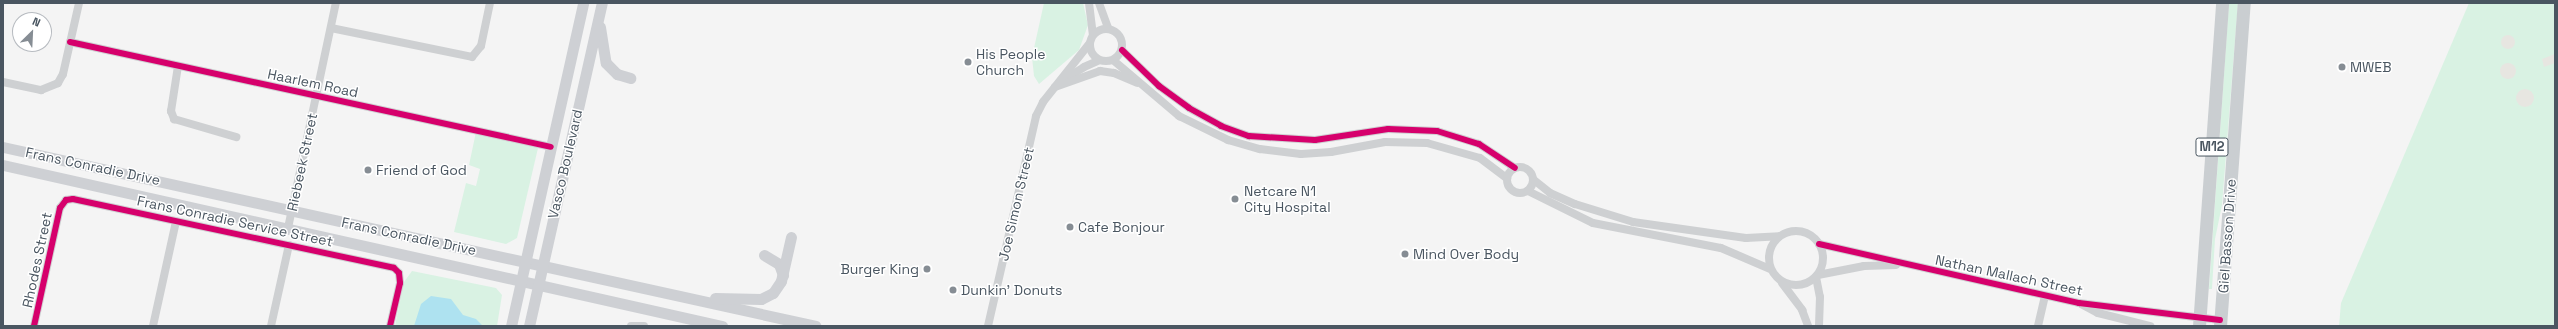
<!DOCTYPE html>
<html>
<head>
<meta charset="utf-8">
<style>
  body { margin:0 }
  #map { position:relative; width:2558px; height:329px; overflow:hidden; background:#f4f4f4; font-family:"Space Grotesk",sans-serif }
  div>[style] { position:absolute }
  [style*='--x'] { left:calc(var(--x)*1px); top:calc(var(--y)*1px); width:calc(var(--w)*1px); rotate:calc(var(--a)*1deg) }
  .green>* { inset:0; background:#d9f2e3 }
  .sand>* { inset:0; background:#e7e6e1 }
  .round { border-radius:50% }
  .water>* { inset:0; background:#aee2f0 }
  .minor>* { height:8px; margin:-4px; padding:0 4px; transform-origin:4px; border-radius:4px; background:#ced0d2 }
  .minor>.ring { margin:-4px; padding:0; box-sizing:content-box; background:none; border:8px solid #ced0d2; border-radius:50% }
  .secondary>* { height:11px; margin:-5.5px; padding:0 5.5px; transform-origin:5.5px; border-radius:5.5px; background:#ced0d4 }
  .primary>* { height:13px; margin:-6.5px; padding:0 6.5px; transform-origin:6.5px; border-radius:6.5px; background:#caced1 }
  .cycleway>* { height:6px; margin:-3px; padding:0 3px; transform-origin:3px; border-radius:3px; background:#d6006c }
  .dots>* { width:11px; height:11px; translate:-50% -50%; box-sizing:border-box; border:2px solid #fff; border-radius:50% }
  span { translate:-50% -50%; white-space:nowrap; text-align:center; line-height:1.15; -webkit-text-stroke:3px #fff; paint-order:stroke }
  .shield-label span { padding:1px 3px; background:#fff; border:1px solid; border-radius:3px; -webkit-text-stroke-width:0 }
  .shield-label { font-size:13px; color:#4a5661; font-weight:700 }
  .poi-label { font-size:14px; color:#4a5661 }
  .left { translate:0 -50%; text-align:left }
  .right { translate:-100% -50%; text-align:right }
  .street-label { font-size:14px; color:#4a5661 }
  .frame { position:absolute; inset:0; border:4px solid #4a5661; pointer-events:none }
  .north { position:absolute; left:12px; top:12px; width:40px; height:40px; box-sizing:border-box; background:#fff; border:1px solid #b7bbc0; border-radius:50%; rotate:24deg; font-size:11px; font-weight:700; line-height:16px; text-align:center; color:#4a5661 }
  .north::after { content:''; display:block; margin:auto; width:14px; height:18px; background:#868d94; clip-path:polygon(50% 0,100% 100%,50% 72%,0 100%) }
</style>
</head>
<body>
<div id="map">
  <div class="green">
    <i style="clip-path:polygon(1044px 3px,1083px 3px,1088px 25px,1079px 50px,1039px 84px,1034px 76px,1032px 57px)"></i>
    <i style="clip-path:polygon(2229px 3px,2238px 3px,2222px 205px,2215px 239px,2212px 289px,2209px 289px)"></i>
    <i style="clip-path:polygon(2469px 3px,2555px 3px,2555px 326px,2339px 326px,2341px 303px)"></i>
    <i style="clip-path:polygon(476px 132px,538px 148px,517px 238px,506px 244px,454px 232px,466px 183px,476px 186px,480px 169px,469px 165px)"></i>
    <i style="clip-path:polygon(412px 271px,496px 288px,502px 295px,497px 326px,395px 326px,404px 282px)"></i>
  </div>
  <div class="sand">
    <i class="round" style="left:2501px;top:35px;width:14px;height:14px"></i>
    <i style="clip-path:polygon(2555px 54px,2555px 63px,2544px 67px,2542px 59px)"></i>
    <i class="round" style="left:2500px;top:63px;width:16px;height:16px"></i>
    <i class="round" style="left:2516px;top:89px;width:18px;height:18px"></i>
  </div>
  <div class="water">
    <i style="clip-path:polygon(431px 296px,451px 299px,463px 315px,476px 319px,483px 326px,414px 326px,421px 304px)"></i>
  </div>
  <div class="minor">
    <i style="--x:1089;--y:3;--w:31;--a:83"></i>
    <i style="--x:1099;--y:3;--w:27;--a:70"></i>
    <i style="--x:331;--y:28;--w:144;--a:11.6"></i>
    <i style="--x:472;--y:57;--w:14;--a:-51"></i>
    <i style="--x:481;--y:46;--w:44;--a:-78.2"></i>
    <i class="ring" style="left:1090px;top:29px;width:24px;height:24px"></i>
    <i style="--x:70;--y:42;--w:492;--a:12.3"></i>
    <i style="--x:1122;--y:50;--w:52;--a:44.2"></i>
    <i style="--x:1159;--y:86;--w:37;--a:36"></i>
    <i style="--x:1189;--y:108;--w:37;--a:29"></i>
    <i style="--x:1221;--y:126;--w:30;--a:20"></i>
    <i style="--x:1249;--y:136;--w:66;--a:3.5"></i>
    <i style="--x:1315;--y:140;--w:74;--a:-8.6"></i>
    <i style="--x:1388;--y:129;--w:49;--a:2.3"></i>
    <i style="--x:1437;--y:131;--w:44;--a:17.2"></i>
    <i style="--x:1479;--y:144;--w:43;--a:33.7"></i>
    <i style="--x:1113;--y:60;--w:87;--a:40.3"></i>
    <i style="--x:1179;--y:116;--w:55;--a:26.1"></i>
    <i style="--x:1228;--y:140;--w:33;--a:16"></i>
    <i style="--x:1260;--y:149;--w:41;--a:7"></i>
    <i style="--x:1301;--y:154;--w:30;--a:-4"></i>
    <i style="--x:1331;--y:152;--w:55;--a:-10.5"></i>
    <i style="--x:1385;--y:142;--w:42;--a:1.4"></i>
    <i style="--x:1427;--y:143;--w:55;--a:15.8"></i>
    <i style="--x:1480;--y:158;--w:34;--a:37"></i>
    <i style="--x:178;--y:66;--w:46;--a:98.8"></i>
    <i style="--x:171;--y:111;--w:9;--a:69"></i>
    <i style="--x:174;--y:119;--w:65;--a:16.2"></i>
    <i style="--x:1065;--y:79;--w:22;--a:-32"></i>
    <i style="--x:1084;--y:67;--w:17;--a:-24"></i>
    <i style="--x:3;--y:82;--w:39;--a:12"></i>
    <i style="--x:41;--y:90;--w:18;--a:-22"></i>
    <i style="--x:58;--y:83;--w:10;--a:-61"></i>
    <i style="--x:63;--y:74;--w:73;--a:-77.3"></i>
    <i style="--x:1055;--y:87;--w:48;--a:-19.6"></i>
    <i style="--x:1100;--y:71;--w:14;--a:8"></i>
    <i style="--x:1114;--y:73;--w:25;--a:23"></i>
    <i class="ring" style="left:1507px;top:167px;width:18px;height:18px"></i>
    <i style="--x:1534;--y:180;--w:21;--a:39"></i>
    <i style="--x:1550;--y:193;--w:27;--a:24"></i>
    <i style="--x:1575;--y:204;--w:61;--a:17.2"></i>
    <i style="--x:1633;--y:222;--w:114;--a:8.1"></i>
    <i style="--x:1746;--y:238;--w:33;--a:-3"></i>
    <i style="--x:1528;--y:191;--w:72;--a:26.2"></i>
    <i style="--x:1593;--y:223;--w:130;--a:11.1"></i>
    <i style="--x:1721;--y:248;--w:53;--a:23.2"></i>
    <i style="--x:288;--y:228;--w:230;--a:-78"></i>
    <i class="ring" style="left:1769px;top:231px;width:46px;height:46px"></i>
    <i style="--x:1819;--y:244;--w:267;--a:12.8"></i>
    <i style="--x:2079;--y:303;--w:142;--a:6.9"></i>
    <i style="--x:1818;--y:275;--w:47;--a:-11.1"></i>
    <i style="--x:1864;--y:266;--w:32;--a:-2"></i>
    <i style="--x:1816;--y:277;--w:20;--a:79"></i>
    <i style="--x:1820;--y:297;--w:29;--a:92"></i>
    <i style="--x:1782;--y:283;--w:34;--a:53"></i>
    <i style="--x:1802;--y:310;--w:17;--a:69"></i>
    <i style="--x:2081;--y:304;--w:19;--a:28"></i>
    <i style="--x:2098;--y:313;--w:54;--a:14"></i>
    <i style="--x:34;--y:326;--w:121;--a:-77.6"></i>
    <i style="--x:60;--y:208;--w:10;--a:-53"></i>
    <i style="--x:66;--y:200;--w:7;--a:-8"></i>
    <i style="--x:73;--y:199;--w:328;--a:12.1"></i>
    <i style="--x:394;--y:268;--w:7;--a:45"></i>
    <i style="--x:399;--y:273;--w:10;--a:84"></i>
    <i style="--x:400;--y:283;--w:44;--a:103.1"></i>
    <i style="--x:153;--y:326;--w:107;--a:-77.6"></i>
    <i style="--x:271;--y:326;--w:83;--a:-77.5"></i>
    <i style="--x:631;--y:326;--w:13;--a:0"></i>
    <i style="--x:988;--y:326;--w:215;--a:-77.1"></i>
    <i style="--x:1036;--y:116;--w:16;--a:-63"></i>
    <i style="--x:1043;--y:102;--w:75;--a:-51.5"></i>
    <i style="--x:2038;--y:326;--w:31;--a:-77"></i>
  </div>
  <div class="secondary">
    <i style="--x:600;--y:27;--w:36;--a:81"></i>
    <i style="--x:606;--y:63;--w:16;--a:45"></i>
    <i style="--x:617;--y:74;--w:14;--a:17"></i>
    <i style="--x:3;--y:147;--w:832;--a:12.42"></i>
    <i style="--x:3;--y:165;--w:737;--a:12.62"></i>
    <i style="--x:764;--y:255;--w:17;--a:31"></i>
    <i style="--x:779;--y:264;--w:12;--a:70"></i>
    <i style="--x:715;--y:298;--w:46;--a:1.2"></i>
    <i style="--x:761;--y:299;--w:13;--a:-27"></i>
    <i style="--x:773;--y:293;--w:14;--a:-56"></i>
    <i style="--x:781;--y:281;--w:45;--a:-77.2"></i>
    <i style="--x:511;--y:326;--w:331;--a:-77.4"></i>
    <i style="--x:529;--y:326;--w:331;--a:-77.3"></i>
  </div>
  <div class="primary">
    <i style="--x:2199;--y:326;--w:324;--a:-85.9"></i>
    <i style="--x:2220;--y:326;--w:324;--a:-85.8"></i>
  </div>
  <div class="cycleway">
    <i style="--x:70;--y:42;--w:492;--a:12.3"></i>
    <i style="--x:1122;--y:50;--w:52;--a:44.2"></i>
    <i style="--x:1159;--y:86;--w:37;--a:36"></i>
    <i style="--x:1189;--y:108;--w:37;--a:29"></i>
    <i style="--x:1221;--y:126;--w:30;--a:20"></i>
    <i style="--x:1249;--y:136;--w:66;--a:3.5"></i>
    <i style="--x:1315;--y:140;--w:74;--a:-8.6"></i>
    <i style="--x:1388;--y:129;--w:49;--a:2.3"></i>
    <i style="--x:1437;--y:131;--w:44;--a:17.2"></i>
    <i style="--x:1479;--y:144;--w:43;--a:33.7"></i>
    <i style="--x:1819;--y:244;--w:267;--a:12.8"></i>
    <i style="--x:2079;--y:303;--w:142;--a:6.9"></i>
    <i style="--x:34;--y:326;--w:121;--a:-77.6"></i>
    <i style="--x:60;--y:208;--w:10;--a:-53"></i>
    <i style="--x:66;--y:200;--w:7;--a:-8"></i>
    <i style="--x:73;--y:199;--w:328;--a:12.1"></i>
    <i style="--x:394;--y:268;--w:7;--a:45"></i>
    <i style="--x:399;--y:273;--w:10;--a:84"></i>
    <i style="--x:400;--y:283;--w:44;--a:103.1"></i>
  </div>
  <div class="dots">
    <i style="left:968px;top:62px;background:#868d94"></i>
    <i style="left:2342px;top:67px;background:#868d94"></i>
    <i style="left:368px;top:170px;background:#868d94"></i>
    <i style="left:1235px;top:199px;background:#868d94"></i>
    <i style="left:1070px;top:227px;background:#868d94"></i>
    <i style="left:1405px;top:254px;background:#868d94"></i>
    <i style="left:927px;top:269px;background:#868d94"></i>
    <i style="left:953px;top:290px;background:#868d94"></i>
  </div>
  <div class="shield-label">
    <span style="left:2212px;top:147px">M12</span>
  </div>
  <div class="poi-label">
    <span class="left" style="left:976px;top:62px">His People<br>Church</span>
    <span class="left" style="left:2350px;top:67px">MWEB</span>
    <span class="left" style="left:376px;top:170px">Friend of God</span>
    <span class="left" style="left:1244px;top:199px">Netcare N1<br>City Hospital</span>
    <span class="left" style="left:1078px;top:227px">Cafe Bonjour</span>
    <span class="left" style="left:1413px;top:254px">Mind Over Body</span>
    <span class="right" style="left:919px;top:269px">Burger King</span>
    <span class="left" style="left:961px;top:290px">Dunkin' Donuts</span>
  </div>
  <div class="street-label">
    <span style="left:313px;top:83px;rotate:12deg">Haarlem Road</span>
    <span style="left:302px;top:162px;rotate:-78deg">Riebeek Street</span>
    <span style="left:565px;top:164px;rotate:-77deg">Vasco Boulevard</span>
    <span style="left:93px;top:166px;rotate:12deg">Frans Conradie Drive</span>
    <span style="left:1016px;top:204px;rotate:-77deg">Joe Simon Street</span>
    <span style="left:235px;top:221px;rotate:12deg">Frans Conradie Service Street</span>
    <span style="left:409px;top:236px;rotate:12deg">Frans Conradie Drive</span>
    <span style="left:2227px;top:236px;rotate:-86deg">Giel Basson Drive</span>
    <span style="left:37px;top:260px;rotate:-78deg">Rhodes Street</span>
    <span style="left:2009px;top:275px;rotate:12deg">Nathan Mallach Street</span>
  </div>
  <div class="frame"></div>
  <div class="north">N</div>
</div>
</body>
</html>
